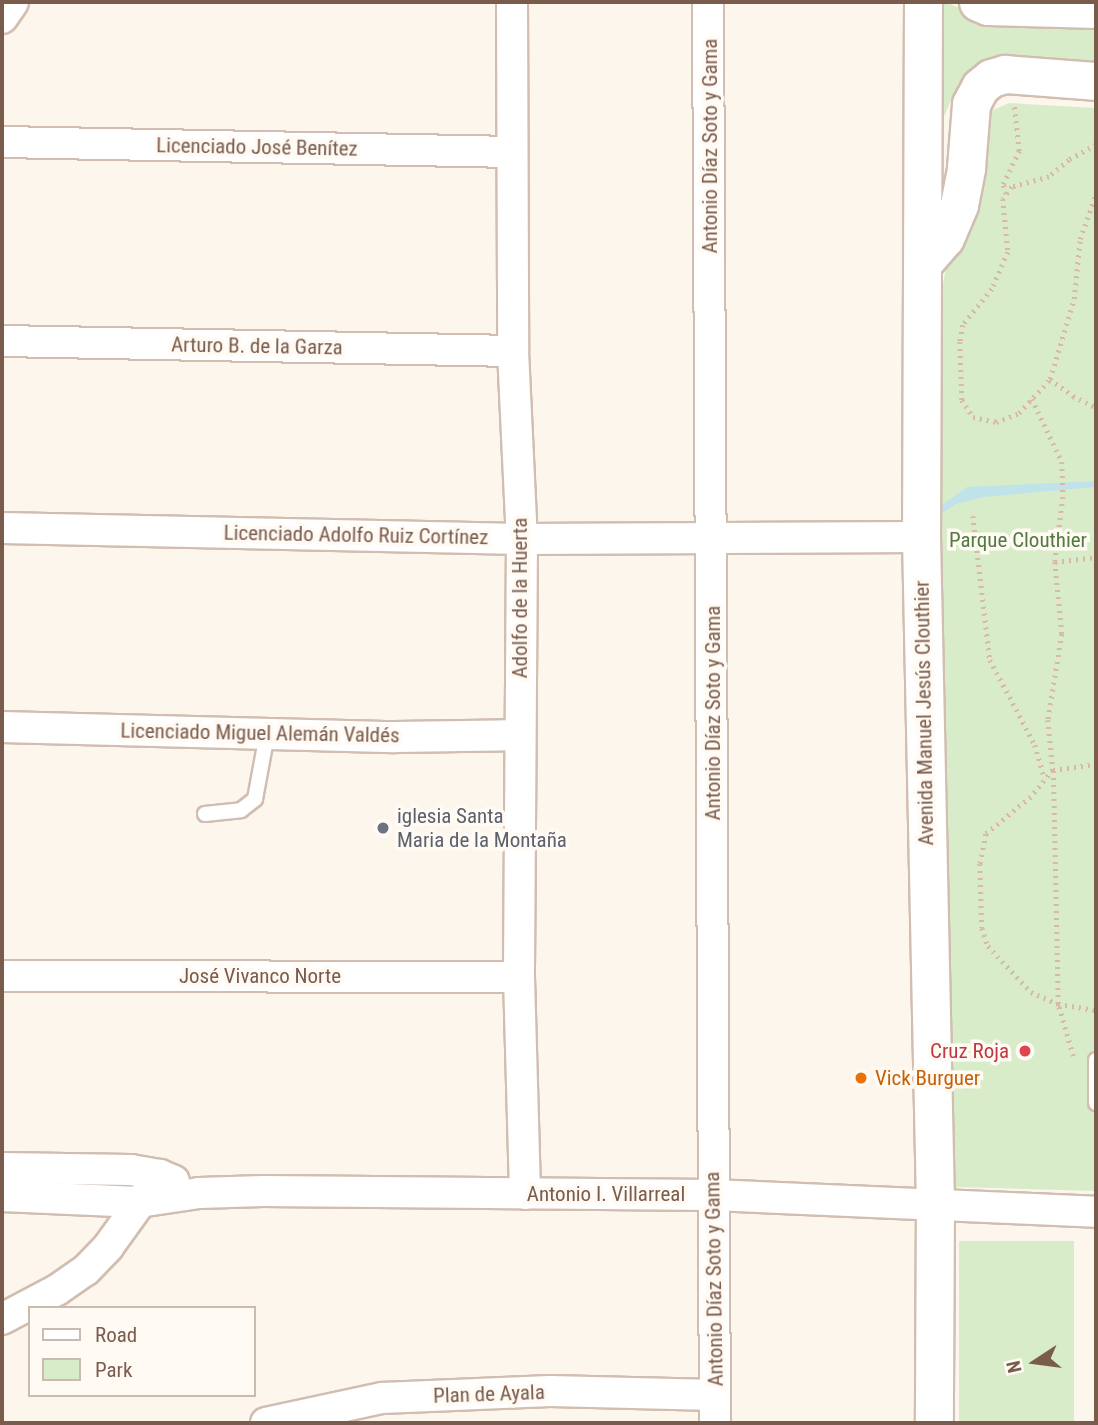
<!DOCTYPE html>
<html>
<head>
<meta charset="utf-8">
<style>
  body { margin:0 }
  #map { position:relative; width:1098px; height:1425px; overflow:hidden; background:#fdf6ec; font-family:"Roboto Condensed",sans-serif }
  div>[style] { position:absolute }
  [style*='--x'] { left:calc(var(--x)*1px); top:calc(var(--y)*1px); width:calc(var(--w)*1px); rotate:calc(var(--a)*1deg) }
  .green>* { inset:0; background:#d8ecc9; transform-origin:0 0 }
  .water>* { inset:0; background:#bfe3e8 }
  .path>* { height:4.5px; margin-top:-2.25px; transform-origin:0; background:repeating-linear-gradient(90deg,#d9b8a5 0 2px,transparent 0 7px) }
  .roads { filter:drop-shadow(2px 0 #d1beb0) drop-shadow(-2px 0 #d1beb0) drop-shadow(0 2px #d1beb0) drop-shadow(0 -2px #d1beb0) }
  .service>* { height:14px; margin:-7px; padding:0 7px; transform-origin:7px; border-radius:7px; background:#fff }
  .minor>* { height:30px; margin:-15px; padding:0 15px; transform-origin:15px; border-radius:15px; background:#fff }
  .tertiary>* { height:37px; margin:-18.5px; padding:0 18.5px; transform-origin:18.5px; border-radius:18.5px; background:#fff }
  .dots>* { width:19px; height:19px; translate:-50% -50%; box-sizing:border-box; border:4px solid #fffaf3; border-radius:50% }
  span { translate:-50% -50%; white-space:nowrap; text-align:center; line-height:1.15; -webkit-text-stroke:7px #fffaf3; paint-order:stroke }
  .street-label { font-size:21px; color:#7a5c4d }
  .park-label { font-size:21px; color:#537a41 }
  .worship-label { font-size:21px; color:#5b616d }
  .left { translate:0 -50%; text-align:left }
  .health-label { font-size:21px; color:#be3a42 }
  .right { translate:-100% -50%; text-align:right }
  .food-label { font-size:21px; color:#c56008 }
  .frame { position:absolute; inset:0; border:4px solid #7a5c4d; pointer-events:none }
  .legend { position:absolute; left:28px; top:1306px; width:228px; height:91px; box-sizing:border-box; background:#fffaf3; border:2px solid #cabbb1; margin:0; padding:9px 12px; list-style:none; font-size:21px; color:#7a5c4d }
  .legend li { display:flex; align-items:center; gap:14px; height:35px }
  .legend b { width:35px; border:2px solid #cabbb1 }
  .north { position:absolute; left:1000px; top:1327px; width:70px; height:70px; -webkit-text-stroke:5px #fffaf3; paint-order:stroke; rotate:257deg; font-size:19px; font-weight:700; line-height:28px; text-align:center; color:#7a5c4d }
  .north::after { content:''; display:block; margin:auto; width:24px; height:32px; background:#7a5c4d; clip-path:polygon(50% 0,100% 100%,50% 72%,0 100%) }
</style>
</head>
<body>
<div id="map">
  <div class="green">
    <i style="clip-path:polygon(933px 2px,945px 2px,967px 11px,1096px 16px,1096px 73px,972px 79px,955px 92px,944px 116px,935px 197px)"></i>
    <i style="clip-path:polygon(1009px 103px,1096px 108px,1096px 1191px,954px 1187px,938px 508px,941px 294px,970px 144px,984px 114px)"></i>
    <i style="left:959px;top:1241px;width:115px;height:182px"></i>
  </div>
  <div class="water">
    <i style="clip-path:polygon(1096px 481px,1096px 487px,983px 497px,956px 504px,938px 516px,938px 508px,967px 487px)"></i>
  </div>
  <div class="path">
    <i style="--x:1096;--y:145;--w:31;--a:151"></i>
    <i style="--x:1069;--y:160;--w:26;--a:140"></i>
    <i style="--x:1049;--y:177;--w:38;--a:165"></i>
    <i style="--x:1012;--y:187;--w:15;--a:127"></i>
    <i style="--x:1003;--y:199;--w:53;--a:84.6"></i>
    <i style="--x:1008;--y:252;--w:40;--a:113.4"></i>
    <i style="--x:992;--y:289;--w:46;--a:128.9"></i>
    <i style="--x:963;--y:325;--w:17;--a:100"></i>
    <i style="--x:960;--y:342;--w:58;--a:88"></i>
    <i style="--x:962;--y:400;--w:20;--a:57"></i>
    <i style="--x:973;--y:417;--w:24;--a:12"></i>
    <i style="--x:996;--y:422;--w:25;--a:-21"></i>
    <i style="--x:1019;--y:413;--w:46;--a:-47.6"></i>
    <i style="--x:1050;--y:379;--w:29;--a:36"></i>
    <i style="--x:1073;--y:396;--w:25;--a:26"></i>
    <i style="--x:1006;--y:194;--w:10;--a:-107"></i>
    <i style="--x:1003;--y:184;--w:37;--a:-64"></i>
    <i style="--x:1019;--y:151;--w:45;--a:-96.3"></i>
    <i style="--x:1050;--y:379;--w:84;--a:-73.3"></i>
    <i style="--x:1074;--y:299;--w:60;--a:-84.3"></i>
    <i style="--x:1080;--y:239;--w:48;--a:-70.4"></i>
    <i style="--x:1032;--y:399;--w:70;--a:64.5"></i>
    <i style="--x:1062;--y:462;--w:35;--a:88"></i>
    <i style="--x:1063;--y:497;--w:65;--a:97"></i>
    <i style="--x:1055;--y:562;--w:72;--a:84.4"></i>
    <i style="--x:1062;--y:634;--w:87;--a:99.2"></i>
    <i style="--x:1048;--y:720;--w:50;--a:84.3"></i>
    <i style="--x:1053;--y:770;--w:43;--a:-7.9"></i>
    <i style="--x:973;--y:516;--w:145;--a:83.3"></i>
    <i style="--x:990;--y:660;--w:96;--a:62.1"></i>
    <i style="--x:1035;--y:745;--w:35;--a:74"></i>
    <i style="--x:1055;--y:562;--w:41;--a:-7"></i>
    <i style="--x:1073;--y:1056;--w:54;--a:-106.1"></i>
    <i style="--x:1058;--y:1004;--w:234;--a:-91.2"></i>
    <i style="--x:1053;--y:770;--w:35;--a:129"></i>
    <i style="--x:1031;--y:797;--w:58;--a:140.6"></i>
    <i style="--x:986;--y:834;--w:31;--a:101"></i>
    <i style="--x:980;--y:864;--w:64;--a:88.2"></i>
    <i style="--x:982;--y:928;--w:19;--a:72"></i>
    <i style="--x:988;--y:946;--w:63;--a:46.9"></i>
    <i style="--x:1031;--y:992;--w:30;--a:24"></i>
    <i style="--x:1058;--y:1004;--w:38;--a:9"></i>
  </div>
  <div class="roads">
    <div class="service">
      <i style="--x:205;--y:814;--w:36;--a:-6"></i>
      <i style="--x:241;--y:810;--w:18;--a:-38"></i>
      <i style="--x:255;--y:799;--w:66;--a:-79.5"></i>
      <i style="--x:1096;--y:1060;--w:43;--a:90"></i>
    </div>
    <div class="minor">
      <i style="--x:512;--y:2;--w:349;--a:89.8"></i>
      <i style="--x:513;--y:351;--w:188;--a:87.3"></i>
      <i style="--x:522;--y:539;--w:438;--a:90.4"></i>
      <i style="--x:519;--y:977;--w:217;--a:88.4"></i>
      <i style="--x:708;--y:2;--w:1421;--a:89.72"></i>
      <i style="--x:2;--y:18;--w:19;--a:-55"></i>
      <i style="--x:2;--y:142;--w:510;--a:1.12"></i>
      <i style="--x:2;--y:341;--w:511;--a:1.12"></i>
      <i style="--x:2;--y:528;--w:520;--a:1.21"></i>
      <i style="--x:522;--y:539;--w:399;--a:-0.3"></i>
      <i style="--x:2;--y:727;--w:393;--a:1.5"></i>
      <i style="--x:395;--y:737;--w:124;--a:-0.9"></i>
      <i style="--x:2;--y:976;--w:517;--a:0.11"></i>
      <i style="--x:2;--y:1168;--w:129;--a:0.9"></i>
      <i style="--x:131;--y:1170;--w:29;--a:10"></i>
      <i style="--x:160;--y:1175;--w:15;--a:23"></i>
      <i style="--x:2;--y:1196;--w:137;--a:2.5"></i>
      <i style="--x:139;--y:1202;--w:61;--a:-8.5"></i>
      <i style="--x:199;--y:1193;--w:64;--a:-1.8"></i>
      <i style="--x:263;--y:1191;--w:449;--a:0.5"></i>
      <i style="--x:712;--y:1195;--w:384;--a:2.5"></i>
      <i style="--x:2;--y:1319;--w:62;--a:-27.8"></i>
      <i style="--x:57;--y:1290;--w:35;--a:-35"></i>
      <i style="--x:86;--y:1270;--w:32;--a:-46"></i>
      <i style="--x:108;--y:1247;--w:89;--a:-54.2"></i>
      <i style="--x:266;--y:1423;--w:119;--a:-12.2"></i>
      <i style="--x:382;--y:1398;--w:168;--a:-2.4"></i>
      <i style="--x:550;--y:1391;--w:165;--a:1.4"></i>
    </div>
    <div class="tertiary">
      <i style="--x:923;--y:2;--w:535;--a:90.21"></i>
      <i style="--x:921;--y:537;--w:666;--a:88.8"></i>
      <i style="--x:935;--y:1203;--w:220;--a:90.3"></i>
      <i style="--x:978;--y:2;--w:11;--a:22"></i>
      <i style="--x:988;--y:6;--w:108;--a:1.6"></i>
      <i style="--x:923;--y:263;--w:33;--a:-49"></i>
      <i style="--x:945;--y:238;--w:36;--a:-67"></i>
      <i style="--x:959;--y:205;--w:38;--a:-79"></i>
      <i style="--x:966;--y:168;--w:64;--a:-85.5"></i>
      <i style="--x:971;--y:104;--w:19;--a:-62"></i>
      <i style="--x:980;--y:87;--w:14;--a:-39"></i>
      <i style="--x:991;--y:78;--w:15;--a:-16"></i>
      <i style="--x:1005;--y:74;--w:91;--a:4.4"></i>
    </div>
  </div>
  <div class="dots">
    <i style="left:383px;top:828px;background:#6b7280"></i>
    <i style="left:1025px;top:1051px;background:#e0444e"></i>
    <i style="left:861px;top:1078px;background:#e8710a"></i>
  </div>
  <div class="street-label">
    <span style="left:710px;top:146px;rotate:-90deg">Antonio Díaz Soto y Gama</span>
    <span style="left:257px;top:147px;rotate:1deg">Licenciado José Benítez</span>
    <span style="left:257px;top:346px;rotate:1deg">Arturo B. de la Garza</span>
    <span style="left:356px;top:535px;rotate:1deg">Licenciado Adolfo Ruiz Cortínez</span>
    <span style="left:520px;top:598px;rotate:-90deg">Adolfo de la Huerta</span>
    <span style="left:713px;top:713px;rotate:-90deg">Antonio Díaz Soto y Gama</span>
    <span style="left:924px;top:713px;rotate:-91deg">Avenida Manuel Jesús Clouthier</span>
    <span style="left:260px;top:733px;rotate:1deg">Licenciado Miguel Alemán Valdés</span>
    <span style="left:260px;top:976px">José Vivanco Norte</span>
    <span style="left:606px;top:1194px">Antonio I. Villarreal</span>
    <span style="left:714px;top:1279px;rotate:-91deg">Antonio Díaz Soto y Gama</span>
    <span style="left:489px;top:1394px;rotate:-2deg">Plan de Ayala</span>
  </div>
  <div class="park-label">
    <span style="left:1018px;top:540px">Parque Clouthier</span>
  </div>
  <div class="worship-label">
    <span class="left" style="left:397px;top:828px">iglesia Santa<br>Maria de la Montaña</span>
  </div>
  <div class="health-label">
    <span class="right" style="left:1009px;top:1051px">Cruz Roja</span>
  </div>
  <div class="food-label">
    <span class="left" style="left:875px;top:1078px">Vick Burguer</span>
  </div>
  <div class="frame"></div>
  <ul class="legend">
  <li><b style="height:9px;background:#fff"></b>Road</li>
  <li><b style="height:19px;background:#d8ecc9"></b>Park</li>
  </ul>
  <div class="north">N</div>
</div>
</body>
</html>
